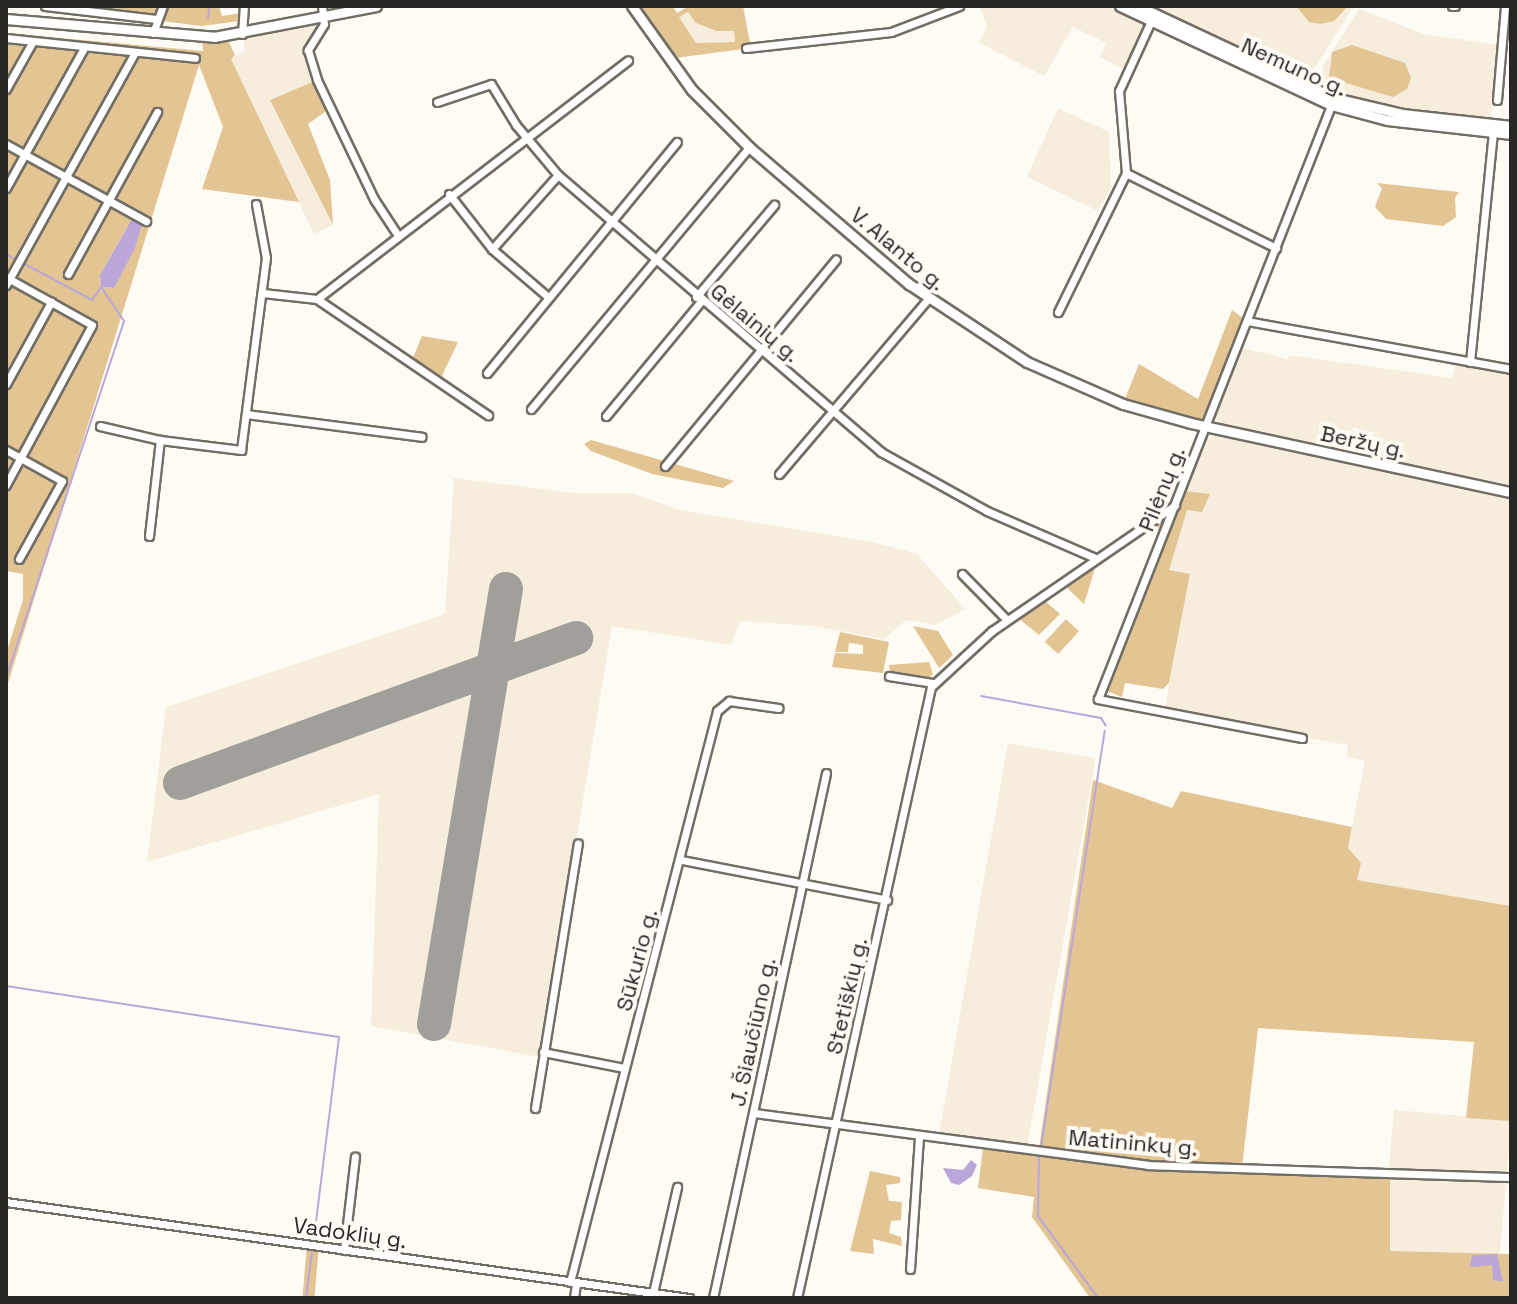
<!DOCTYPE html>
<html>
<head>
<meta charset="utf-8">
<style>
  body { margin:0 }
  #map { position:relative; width:1517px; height:1304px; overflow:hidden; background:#fefbf5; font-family:"Space Grotesk",sans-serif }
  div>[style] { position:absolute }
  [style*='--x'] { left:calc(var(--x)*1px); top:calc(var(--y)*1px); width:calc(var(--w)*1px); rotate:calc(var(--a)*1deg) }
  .built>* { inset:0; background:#f7eddc; transform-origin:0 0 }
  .green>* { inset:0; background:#e2c593; transform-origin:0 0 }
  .water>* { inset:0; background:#bba6d9 }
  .stream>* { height:2px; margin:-1px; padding:0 1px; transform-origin:1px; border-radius:1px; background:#bba6d9 }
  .runway>* { height:34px; margin:-17px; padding:0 17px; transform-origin:17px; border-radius:17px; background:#a29f9a }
  .roads { filter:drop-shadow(2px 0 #736e65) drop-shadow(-2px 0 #736e65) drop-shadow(0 2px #736e65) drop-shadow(0 -2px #736e65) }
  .minor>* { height:7px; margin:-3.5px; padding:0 3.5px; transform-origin:3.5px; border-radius:3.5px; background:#fff }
  .major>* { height:9px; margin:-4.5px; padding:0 4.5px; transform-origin:4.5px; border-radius:4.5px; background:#fff }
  span { translate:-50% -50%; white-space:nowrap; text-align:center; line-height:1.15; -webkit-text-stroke:8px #fefbf5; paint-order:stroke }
  .street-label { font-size:22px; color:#292723 }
  .frame { position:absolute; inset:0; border:8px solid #292723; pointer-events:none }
</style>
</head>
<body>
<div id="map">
  <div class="built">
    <i style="clip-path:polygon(979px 6px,1112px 6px,1147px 23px,1125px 70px,1100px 57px,1106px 43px,1073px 27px,1044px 76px,979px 43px,987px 27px)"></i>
    <i style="clip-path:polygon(1144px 6px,1354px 6px,1306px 82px)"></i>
    <i style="clip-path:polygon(1359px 9px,1424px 34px,1498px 45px,1491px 120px,1400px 110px,1319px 88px,1324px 64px)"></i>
    <i style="clip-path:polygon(688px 12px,696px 23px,715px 31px,734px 31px,735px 42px,696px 43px,678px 17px)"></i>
    <i style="clip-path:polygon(324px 22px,309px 43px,317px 80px,270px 100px,333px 225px,314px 234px,230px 59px,245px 51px,243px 38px)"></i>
    <i style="clip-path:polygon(1058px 108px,1109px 132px,1111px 188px,1098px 211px,1027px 177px)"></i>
    <i style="clip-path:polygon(1239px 347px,1288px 359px,1289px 355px,1452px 378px,1456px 362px,1511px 372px,1511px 485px,1220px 424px,1214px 414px)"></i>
    <i style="clip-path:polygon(1219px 434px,1511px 497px,1511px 906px,1357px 880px,1360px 863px,1348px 848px,1365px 761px,1347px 757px,1348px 745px,1164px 712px,1190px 575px,1168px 571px,1187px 509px,1209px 495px,1185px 491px,1205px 440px)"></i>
    <i style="clip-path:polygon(454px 478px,576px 493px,631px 493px,680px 510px,873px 542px,917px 554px,965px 609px,936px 625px,906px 620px,884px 639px,814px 626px,740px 621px,731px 645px,612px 626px,540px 1057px,371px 1026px,379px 794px,147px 862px,166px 707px,445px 614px)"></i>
    <i style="left:1008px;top:743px;width:89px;height:404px;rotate:10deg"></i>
    <i style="left:1394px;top:1110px;width:118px;height:141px;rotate:5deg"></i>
  </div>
  <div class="green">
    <i style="clip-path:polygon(45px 6px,219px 6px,222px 16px,242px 13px,240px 21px,201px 26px)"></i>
    <i style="clip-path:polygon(evenodd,632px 6px,673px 6px,677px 13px,689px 6px,743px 6px,751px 48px,667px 59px,632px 6px,688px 12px,696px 23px,716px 31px,734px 31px,735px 42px,696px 43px,679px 17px,688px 12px)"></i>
    <i style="clip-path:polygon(1296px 6px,1348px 6px,1334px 21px,1320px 24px,1309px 22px)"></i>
    <i style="clip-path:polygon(evenodd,6px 33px,203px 51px,202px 41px,229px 42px,235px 55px,231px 59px,299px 202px,202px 189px,223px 127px,199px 65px,6px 690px,6px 654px,23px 600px,23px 574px,6px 571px,6px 33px,128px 226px,114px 288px,101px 287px,100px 275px,128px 226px)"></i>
    <i style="clip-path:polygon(1352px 45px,1405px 63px,1411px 78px,1407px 89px,1393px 97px,1329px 78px,1332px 52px)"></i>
    <i style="clip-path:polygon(317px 80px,329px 109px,308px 124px,330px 180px,333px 225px,270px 100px)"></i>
    <i style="clip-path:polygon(1377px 183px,1459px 192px,1455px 198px,1456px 217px,1443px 226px,1386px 219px,1375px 207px,1382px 188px)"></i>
    <i style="clip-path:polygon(1232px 310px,1247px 321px,1207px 427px,1123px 404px,1139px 364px,1198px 399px)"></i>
    <i style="clip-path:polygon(422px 336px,458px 342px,441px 378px,412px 360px)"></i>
    <i style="clip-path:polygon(591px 440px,734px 481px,723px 488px,652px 474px,591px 451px,584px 444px)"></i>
    <i style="clip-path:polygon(1185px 491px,1210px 494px,1202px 512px,1187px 510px,1169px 570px,1190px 574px,1169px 683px,1163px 689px,1125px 683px,1122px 697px,1102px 689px,1163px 532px,1145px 526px,1173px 515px)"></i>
    <i style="clip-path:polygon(1095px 568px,1084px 604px,1063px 584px)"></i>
    <i style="clip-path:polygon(1045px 601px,1060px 614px,1039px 635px,1018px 618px)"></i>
    <i style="left:1066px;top:619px;width:18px;height:31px;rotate:43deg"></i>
    <i style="clip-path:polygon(913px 626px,938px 631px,953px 655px,939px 668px)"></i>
    <i style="clip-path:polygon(840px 632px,889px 642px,883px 673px,832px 667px,835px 653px,863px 654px,863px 645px,849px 643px,848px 652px,835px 652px)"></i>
    <i style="clip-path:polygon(929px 662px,933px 674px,928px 679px,890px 673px,889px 665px)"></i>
    <i style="clip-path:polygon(1093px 780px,1172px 808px,1181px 791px,1352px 827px,1348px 848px,1361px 863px,1357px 880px,1511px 906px,1511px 1121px,1466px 1118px,1474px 1042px,1258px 1028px,1242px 1168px,1390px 1174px,1390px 1251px,1510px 1254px,1511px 1186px,1511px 1298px,1090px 1298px,1032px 1217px,1034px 1197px,978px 1188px,983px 1148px,1038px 1155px)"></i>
    <i style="clip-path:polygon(870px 1171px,900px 1177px,900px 1183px,886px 1185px,889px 1201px,902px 1202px,901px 1220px,891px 1221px,889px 1233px,901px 1237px,902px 1246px,873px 1239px,874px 1254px,850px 1251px)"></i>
    <i style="left:307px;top:1245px;width:12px;height:53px;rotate:5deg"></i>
  </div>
  <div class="water">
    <i style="clip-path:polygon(132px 219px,142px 224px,135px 248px,114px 288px,101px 287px,100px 275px)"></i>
    <i style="clip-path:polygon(971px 1160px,977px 1165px,972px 1176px,959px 1185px,951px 1183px,943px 1168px,963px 1170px)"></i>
    <i style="clip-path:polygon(1497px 1254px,1503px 1282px,1493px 1280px,1492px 1265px,1470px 1267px,1472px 1255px)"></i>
  </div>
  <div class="stream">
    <i style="--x:208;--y:18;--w:12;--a:-81"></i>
    <i style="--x:6;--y:254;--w:12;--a:31"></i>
    <i style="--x:6;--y:678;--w:376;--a:-71.7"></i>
    <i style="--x:124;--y:321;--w:41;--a:-124.1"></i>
    <i style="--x:101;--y:287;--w:16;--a:125"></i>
    <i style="--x:92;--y:300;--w:78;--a:-151.8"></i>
    <i style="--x:981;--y:696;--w:122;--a:10.4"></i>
    <i style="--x:1101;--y:718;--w:9;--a:58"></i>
    <i style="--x:6;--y:986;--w:337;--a:8.7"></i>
    <i style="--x:339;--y:1037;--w:203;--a:97.1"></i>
    <i style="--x:1041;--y:1147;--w:421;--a:-81.3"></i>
    <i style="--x:1039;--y:1158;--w:58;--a:91"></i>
    <i style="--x:1038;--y:1216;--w:102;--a:53.8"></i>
    <i style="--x:306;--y:1298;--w:46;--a:-82.6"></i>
  </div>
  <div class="runway">
    <i style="--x:180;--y:783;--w:422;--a:-20.1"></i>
    <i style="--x:434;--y:1024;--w:441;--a:-80.6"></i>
  </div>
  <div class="roads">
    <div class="minor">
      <i style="--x:45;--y:6;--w:112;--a:6.7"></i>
      <i style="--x:322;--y:6;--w:18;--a:84"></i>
      <i style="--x:324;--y:24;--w:31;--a:122"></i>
      <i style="--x:308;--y:50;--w:31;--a:73"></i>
      <i style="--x:317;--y:80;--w:132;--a:64.4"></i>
      <i style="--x:374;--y:199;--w:42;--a:56.7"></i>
      <i style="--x:1452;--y:6;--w:3;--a:0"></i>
      <i style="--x:1151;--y:21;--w:77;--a:114.6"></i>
      <i style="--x:1119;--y:91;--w:82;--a:85.1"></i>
      <i style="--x:1126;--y:173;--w:168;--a:26.6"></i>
      <i style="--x:153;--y:33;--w:29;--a:-70"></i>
      <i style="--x:242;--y:34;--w:28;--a:-86"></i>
      <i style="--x:6;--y:38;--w:190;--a:6"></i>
      <i style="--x:746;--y:48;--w:146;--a:-6.3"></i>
      <i style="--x:891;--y:32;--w:73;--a:-20.9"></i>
      <i style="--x:6;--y:89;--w:55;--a:-60.6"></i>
      <i style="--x:1497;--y:100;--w:94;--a:-85.1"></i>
      <i style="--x:437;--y:102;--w:57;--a:-18.4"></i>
      <i style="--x:491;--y:84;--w:48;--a:58.6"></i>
      <i style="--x:516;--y:125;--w:65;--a:50"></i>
      <i style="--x:558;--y:175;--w:426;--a:40.6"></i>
      <i style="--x:881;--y:452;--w:121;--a:29.1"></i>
      <i style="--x:987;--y:511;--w:118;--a:23.5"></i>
      <i style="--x:6;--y:144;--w:160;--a:28.8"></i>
      <i style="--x:6;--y:188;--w:162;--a:-60.9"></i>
      <i style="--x:449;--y:194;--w:70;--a:52"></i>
      <i style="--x:492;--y:249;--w:74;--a:40.6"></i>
      <i style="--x:492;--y:249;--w:99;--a:-48.3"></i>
      <i style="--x:68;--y:274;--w:185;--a:-61.2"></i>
      <i style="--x:6;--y:277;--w:98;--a:29.2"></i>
      <i style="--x:92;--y:325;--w:182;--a:118.3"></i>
      <i style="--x:6;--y:285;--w:266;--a:-61"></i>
      <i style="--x:263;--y:293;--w:54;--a:6.3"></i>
      <i style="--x:317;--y:299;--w:207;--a:34.2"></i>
      <i style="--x:696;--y:297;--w:121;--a:-49.7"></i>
      <i style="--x:317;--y:299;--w:392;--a:-37.5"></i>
      <i style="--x:1058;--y:312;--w:155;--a:-63.9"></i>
      <i style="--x:1247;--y:321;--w:268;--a:10.3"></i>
      <i style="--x:1470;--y:362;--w:233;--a:-84.3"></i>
      <i style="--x:487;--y:373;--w:299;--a:-50.6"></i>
      <i style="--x:6;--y:384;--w:94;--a:-61.2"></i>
      <i style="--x:531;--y:409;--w:341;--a:-50.2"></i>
      <i style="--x:246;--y:414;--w:177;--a:7.4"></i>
      <i style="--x:606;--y:416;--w:149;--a:-50.4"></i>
      <i style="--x:100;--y:426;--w:62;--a:13.1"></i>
      <i style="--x:6;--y:450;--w:64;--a:29"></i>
      <i style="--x:62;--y:481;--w:89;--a:118.9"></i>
      <i style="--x:665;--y:466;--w:268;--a:-50.4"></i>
      <i style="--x:779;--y:474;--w:230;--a:-49.6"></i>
      <i style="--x:149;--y:536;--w:97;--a:-83.5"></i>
      <i style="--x:160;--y:440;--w:82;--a:7"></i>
      <i style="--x:241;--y:450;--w:194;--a:-82.6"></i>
      <i style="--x:266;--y:258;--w:55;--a:-100.5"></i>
      <i style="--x:962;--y:574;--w:64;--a:45.6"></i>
      <i style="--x:889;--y:676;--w:45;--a:9"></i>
      <i style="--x:1302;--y:738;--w:208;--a:-169.2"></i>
      <i style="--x:1098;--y:699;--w:640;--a:-68.56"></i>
      <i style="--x:682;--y:860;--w:209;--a:11"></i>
      <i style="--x:543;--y:1052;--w:83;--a:11.2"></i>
      <i style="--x:535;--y:1108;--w:268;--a:-80.8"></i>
      <i style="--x:754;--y:1113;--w:397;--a:7.5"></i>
      <i style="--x:1148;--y:1165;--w:363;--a:1.9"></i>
      <i style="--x:6;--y:1202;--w:690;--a:8"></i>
      <i style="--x:344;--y:1250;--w:94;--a:-83.3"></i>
      <i style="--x:910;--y:1269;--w:132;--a:-86.1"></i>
      <i style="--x:570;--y:1282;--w:590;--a:-75.56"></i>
      <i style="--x:717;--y:711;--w:16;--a:-40"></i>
      <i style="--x:729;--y:701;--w:50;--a:8"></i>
      <i style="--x:653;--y:1293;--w:109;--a:-77.2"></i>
      <i style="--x:574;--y:1298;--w:15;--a:-82"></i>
      <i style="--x:713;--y:1298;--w:537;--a:-77.85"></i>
      <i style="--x:797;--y:1298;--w:626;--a:-77.63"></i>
      <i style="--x:931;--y:687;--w:83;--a:-42.6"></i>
      <i style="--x:992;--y:631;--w:222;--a:-34.5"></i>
    </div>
    <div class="major">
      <i style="--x:632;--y:6;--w:103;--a:54.5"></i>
      <i style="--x:692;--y:90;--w:81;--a:45"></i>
      <i style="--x:749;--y:147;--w:211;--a:40.6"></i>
      <i style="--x:909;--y:284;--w:141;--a:33.5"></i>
      <i style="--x:1027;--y:362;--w:105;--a:23.6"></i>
      <i style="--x:1123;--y:404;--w:71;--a:15.6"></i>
      <i style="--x:1191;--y:423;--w:327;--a:12.2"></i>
      <i style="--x:1120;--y:6;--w:233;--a:25.1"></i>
      <i style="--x:1331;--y:105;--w:58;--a:15"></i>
      <i style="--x:1387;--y:120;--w:125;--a:6.4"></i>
      <i style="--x:1138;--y:6;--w:217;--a:25.1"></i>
      <i style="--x:1334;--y:98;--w:70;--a:13.2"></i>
      <i style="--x:1402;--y:114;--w:110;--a:6.3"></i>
      <i style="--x:6;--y:19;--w:209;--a:4.9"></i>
      <i style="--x:214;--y:37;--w:165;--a:-10.8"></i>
    </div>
  </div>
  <div class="street-label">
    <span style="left:1294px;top:67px;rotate:24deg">Nemuno g.</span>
    <span style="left:898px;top:249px;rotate:40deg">V. Alanto g.</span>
    <span style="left:755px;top:323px;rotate:40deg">Gėlainių g.</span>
    <span style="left:1363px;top:442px;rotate:12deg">Beržų g.</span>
    <span style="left:1162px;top:489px;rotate:-68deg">Pilėnų g.</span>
    <span style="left:637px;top:960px;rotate:-75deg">Sūkurio g.</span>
    <span style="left:847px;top:996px;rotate:-77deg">Stetiškių g.</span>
    <span style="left:753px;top:1032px;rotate:-78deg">J. Šiaučiūno g.</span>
    <span style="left:1133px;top:1143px;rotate:5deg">Matininkų g.</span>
    <span style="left:350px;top:1233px;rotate:8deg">Vadoklių g.</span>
  </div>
  <div class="frame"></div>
</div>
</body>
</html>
